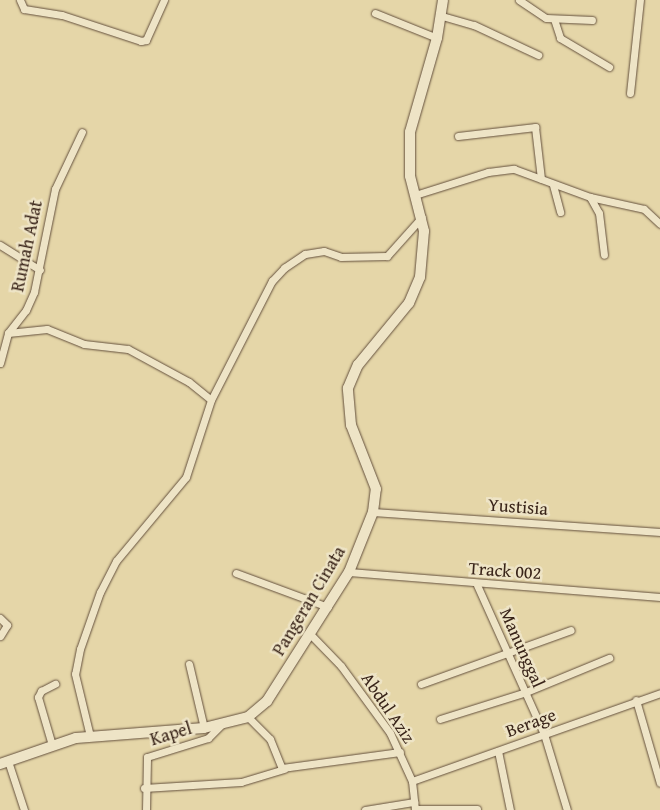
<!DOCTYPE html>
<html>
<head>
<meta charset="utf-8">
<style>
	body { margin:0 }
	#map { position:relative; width:660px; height:810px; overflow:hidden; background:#e5d6a8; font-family:"Gentium Book Plus",serif }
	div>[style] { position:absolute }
	.roads { filter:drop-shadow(0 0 1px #64503d) drop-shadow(0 0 1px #64503d) }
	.street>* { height:7px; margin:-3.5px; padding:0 3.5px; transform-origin:3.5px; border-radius:3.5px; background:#eee4c6 }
	.secondary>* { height:10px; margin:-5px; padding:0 5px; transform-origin:5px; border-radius:5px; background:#eee4c6 }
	span { translate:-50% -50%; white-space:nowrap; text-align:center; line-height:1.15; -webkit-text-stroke:5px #eee4c6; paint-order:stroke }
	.street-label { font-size:18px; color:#392419 }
</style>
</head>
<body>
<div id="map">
	<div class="roads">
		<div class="street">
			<i style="left:20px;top:0;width:10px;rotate:66deg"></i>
			<i style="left:24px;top:9px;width:38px;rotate:9deg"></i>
			<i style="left:62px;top:15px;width:83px;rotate:18.2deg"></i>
			<i style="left:141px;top:41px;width:5px;rotate:-11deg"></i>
			<i style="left:146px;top:40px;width:44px;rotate:-65.8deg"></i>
			<i style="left:519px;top:0;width:32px;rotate:34deg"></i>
			<i style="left:546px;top:18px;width:46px;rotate:2.5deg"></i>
			<i style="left:375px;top:13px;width:67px;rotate:22deg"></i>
			<i style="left:442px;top:16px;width:33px;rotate:16deg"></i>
			<i style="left:474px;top:25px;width:71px;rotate:25.1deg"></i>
			<i style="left:554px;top:19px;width:20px;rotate:72deg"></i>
			<i style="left:560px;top:38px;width:57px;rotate:30.6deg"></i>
			<i style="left:630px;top:93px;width:94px;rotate:-83.9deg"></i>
			<i style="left:458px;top:136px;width:78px;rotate:-6.7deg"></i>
			<i style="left:535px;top:127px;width:52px;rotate:83.4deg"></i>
			<i style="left:553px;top:185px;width:28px;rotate:75deg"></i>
			<i style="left:415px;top:195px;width:77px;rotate:-17.5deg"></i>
			<i style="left:488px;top:172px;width:26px;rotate:-7deg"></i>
			<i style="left:514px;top:169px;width:81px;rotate:20.2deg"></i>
			<i style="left:590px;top:197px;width:55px;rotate:12.5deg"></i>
			<i style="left:644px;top:209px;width:22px;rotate:43deg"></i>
			<i style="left:590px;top:197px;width:18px;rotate:61deg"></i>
			<i style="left:599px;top:213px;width:42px;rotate:83.2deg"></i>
			<i style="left:0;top:245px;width:47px;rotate:32deg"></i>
			<i style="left:8px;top:333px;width:39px;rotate:-6deg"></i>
			<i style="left:47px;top:329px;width:40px;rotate:22deg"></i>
			<i style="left:84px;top:344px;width:44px;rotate:6.5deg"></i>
			<i style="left:128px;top:349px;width:69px;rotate:28.4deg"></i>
			<i style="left:189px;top:382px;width:28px;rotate:39deg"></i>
			<i style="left:211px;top:400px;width:81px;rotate:108deg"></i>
			<i style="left:186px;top:477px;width:109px;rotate:129.8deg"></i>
			<i style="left:116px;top:561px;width:35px;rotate:117deg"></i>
			<i style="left:100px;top:592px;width:60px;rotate:109.3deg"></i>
			<i style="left:80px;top:649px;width:25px;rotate:101deg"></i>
			<i style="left:75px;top:674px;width:64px;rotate:76.4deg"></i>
			<i style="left:0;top:363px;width:31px;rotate:-75deg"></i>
			<i style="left:8px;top:333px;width:29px;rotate:-52deg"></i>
			<i style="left:26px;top:310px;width:20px;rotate:-66deg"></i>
			<i style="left:34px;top:292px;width:105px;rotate:-78.5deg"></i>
			<i style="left:55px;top:189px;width:63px;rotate:-64.7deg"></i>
			<i style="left:211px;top:400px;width:134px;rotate:-62.9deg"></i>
			<i style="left:272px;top:281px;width:18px;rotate:-47deg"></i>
			<i style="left:284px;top:268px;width:25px;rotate:-34deg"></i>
			<i style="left:305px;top:254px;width:19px;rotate:-9deg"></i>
			<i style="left:324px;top:251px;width:18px;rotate:19deg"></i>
			<i style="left:341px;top:257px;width:46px;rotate:-1.2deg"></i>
			<i style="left:387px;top:256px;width:52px;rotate:-48.1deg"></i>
			<i style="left:373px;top:512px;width:288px;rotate:4deg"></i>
			<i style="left:349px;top:572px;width:312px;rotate:4.6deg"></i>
			<i style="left:236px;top:573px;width:98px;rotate:20.3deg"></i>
			<i style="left:477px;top:585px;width:163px;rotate:65.8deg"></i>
			<i style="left:544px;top:734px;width:79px;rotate:73.2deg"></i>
			<i style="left:0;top:618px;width:10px;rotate:45deg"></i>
			<i style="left:7px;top:625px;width:13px;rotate:122deg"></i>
			<i style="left:311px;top:635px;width:43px;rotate:45.9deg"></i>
			<i style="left:341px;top:666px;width:83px;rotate:53.8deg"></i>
			<i style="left:390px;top:733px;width:53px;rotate:65.4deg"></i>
			<i style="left:412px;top:781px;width:29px;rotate:84deg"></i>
			<i style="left:189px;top:664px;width:66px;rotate:76.8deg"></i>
			<i style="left:421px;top:684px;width:159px;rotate:-19.8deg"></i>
			<i style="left:636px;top:700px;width:86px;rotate:73.9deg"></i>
			<i style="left:248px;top:717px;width:31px;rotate:45deg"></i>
			<i style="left:270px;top:739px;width:31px;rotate:68deg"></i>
			<i style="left:282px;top:768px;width:119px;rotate:-7.7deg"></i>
			<i style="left:440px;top:719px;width:90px;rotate:-17.4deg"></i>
			<i style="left:526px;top:692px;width:90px;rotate:-22.3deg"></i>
			<i style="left:52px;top:745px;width:50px;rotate:-106.3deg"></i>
			<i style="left:38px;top:697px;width:7px;rotate:-63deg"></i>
			<i style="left:41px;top:691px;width:16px;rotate:-27deg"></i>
			<i style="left:498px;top:751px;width:60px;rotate:78.5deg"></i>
			<i style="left:8px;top:761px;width:52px;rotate:71.9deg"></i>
			<i style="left:412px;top:781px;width:263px;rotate:-19.5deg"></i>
			<i style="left:144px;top:788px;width:97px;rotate:-3.5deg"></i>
			<i style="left:241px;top:782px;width:45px;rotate:-16.8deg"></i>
			<i style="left:415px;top:809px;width:62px"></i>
			<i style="left:146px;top:810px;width:53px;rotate:-88.9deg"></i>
			<i style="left:147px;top:757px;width:64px;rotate:-17.3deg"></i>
			<i style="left:208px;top:738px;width:18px;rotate:-45deg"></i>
			<i style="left:365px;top:810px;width:50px;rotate:-9.3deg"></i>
		</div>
		<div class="secondary">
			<i style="left:0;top:764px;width:80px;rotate:-18.9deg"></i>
			<i style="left:76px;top:738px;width:128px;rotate:-4.5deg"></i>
			<i style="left:204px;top:728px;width:45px;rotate:-14deg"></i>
			<i style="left:248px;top:717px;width:25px;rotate:-40deg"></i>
			<i style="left:267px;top:701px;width:153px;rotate:-57.6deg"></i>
			<i style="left:349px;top:572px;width:65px;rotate:-68.2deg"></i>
			<i style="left:373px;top:512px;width:23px;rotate:-83deg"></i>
			<i style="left:376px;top:489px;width:69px;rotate:-111.3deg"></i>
			<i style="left:351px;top:425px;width:37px;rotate:-95deg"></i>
			<i style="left:348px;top:388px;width:25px;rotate:-67deg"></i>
			<i style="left:358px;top:365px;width:80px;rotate:-50.6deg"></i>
			<i style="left:409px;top:303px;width:28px;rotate:-67deg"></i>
			<i style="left:420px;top:277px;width:46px;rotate:-85deg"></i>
			<i style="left:424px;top:231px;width:57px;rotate:-104.3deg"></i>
			<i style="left:410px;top:176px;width:44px;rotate:-90deg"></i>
			<i style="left:410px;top:132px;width:98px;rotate:-74deg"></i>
			<i style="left:437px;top:38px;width:38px;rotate:-81deg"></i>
		</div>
	</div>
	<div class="street-label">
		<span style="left:27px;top:246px;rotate:-78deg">Rumah Adat</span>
		<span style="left:518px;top:507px;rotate:4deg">Yustisia</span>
		<span style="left:505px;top:571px;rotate:4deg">Track 002</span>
		<span style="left:309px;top:601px;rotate:-59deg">Pangeran Cinata</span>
		<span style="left:522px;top:648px;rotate:66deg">Manunggal</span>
		<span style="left:388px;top:708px;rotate:56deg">Abdul Aziz</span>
		<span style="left:531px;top:723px;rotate:-20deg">Berage</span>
		<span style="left:171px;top:734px;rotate:-17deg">Kapel</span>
	</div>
</div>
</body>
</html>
